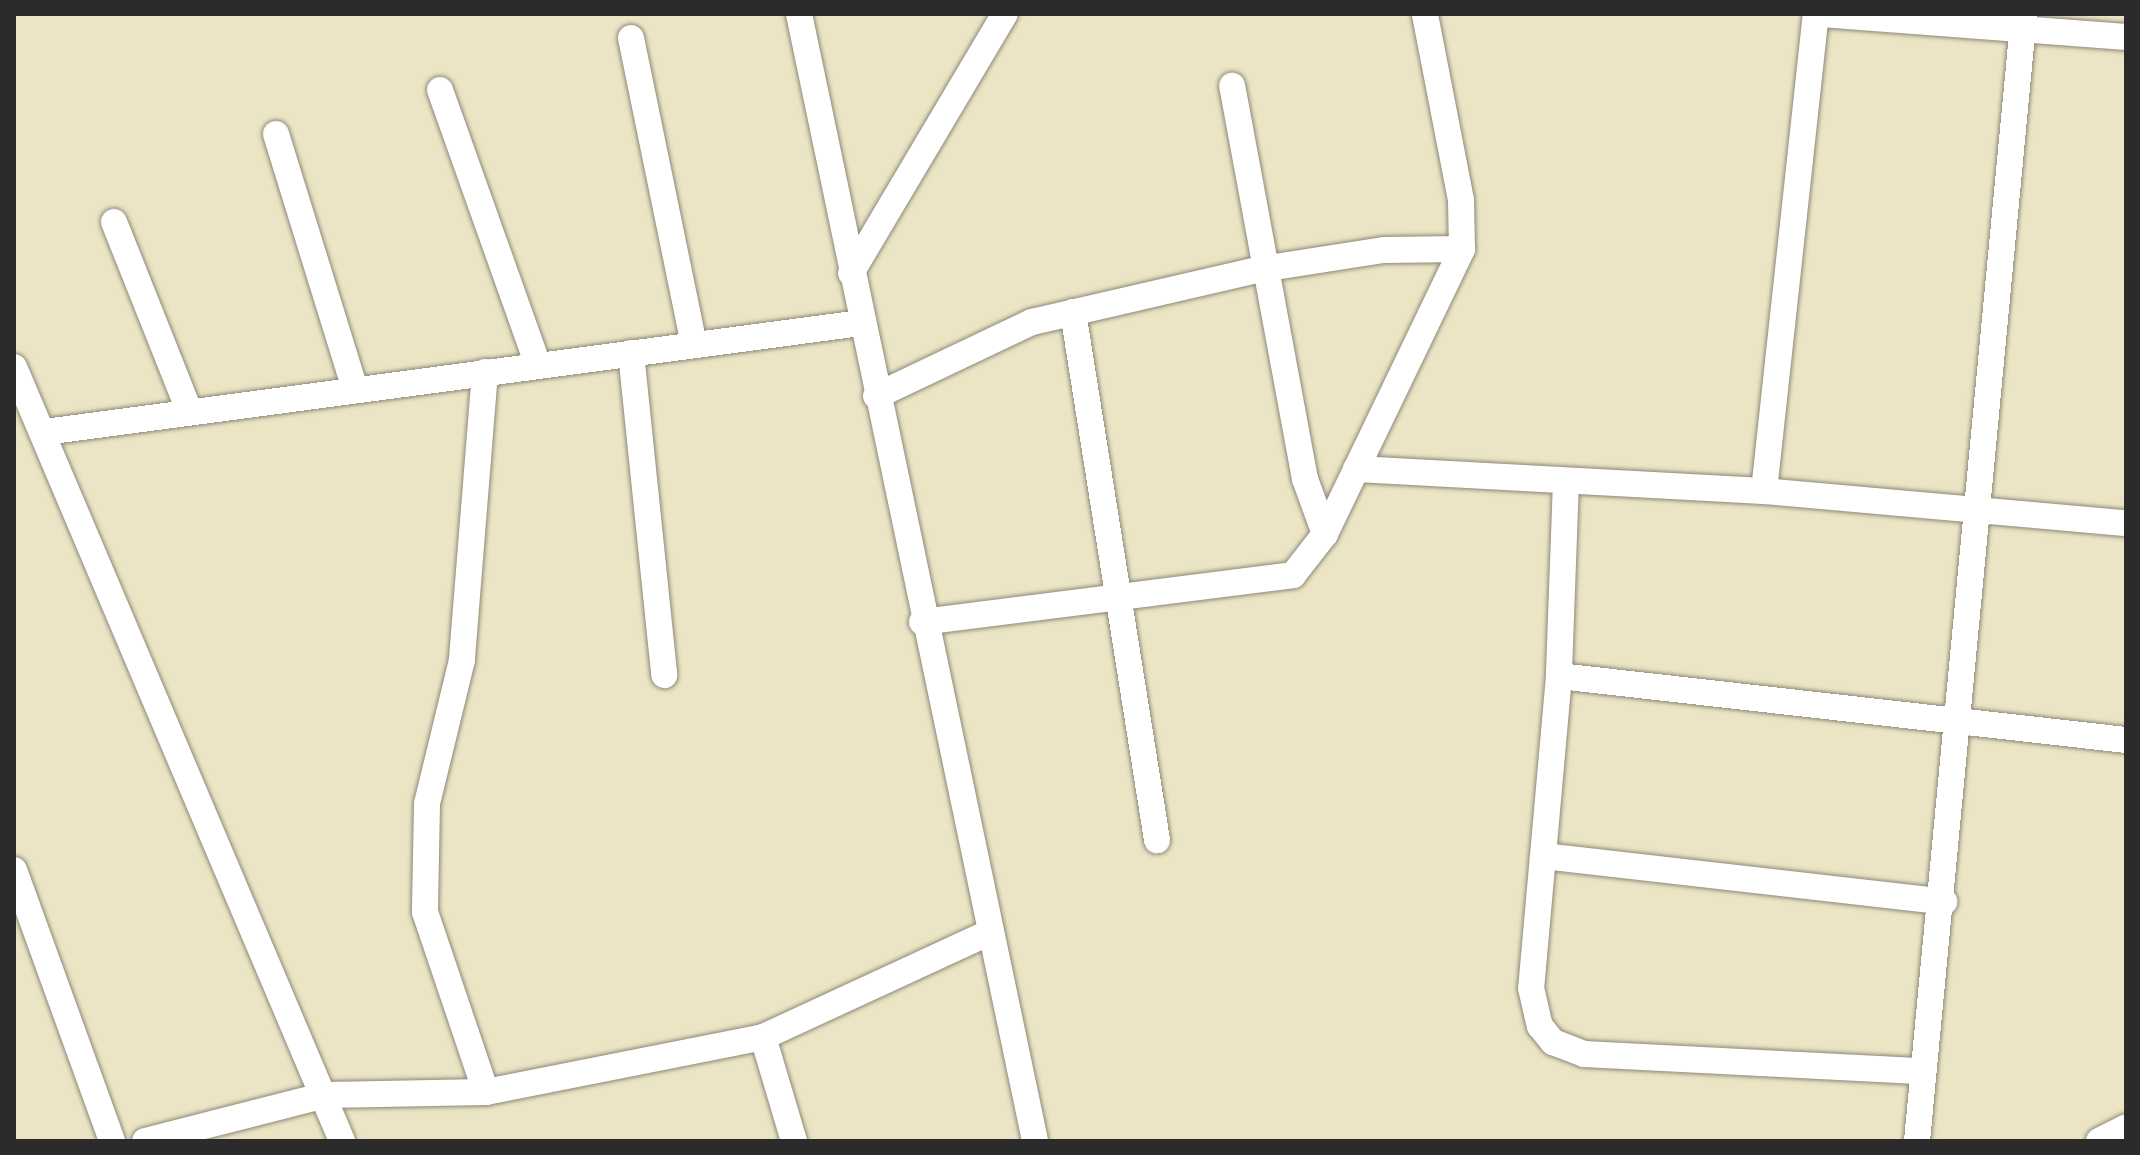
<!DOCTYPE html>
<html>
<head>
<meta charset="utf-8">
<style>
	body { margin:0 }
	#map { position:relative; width:2140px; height:1155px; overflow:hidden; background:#ece5c5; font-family:"Gochi Hand",sans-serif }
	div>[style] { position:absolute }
	.roads { filter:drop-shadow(0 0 2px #8c8878) drop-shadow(0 0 2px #8c8878) }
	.minor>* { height:26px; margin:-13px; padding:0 13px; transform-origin:13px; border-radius:13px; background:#fff }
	span { translate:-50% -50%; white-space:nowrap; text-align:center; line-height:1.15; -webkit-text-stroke:6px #fbf7ec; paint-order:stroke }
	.frame { position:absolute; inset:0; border:16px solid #2b2b2b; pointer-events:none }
</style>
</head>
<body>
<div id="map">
	<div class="roads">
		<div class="minor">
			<i style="left:799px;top:14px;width:1151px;rotate:78.17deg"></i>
			<i style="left:1821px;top:14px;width:306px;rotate:4.3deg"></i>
			<i style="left:631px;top:38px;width:313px;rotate:78.4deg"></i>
			<i style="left:440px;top:90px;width:292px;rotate:70.4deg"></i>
			<i style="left:276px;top:134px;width:267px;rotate:72.8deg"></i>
			<i style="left:114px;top:222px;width:202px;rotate:68.3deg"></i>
			<i style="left:851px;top:273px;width:301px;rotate:-59.3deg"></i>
			<i style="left:1073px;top:312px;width:535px;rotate:80.96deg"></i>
			<i style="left:631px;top:353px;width:324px;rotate:84.1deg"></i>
			<i style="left:14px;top:367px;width:841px;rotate:67.03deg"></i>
			<i style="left:485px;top:372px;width:289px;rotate:94.6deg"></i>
			<i style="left:462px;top:660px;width:148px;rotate:103.7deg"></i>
			<i style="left:427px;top:804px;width:108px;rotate:91.1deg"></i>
			<i style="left:425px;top:912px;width:190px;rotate:71.3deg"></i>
			<i style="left:876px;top:396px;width:173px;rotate:-25.4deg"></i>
			<i style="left:1032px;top:322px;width:236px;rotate:-13deg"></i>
			<i style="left:1262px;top:269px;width:123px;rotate:-8.9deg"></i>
			<i style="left:1384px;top:250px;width:78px;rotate:-0.7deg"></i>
			<i style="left:1462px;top:249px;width:49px;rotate:-91.2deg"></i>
			<i style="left:1461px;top:200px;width:189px;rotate:-101deg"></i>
			<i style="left:45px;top:432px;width:823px;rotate:-7.61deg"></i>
			<i style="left:1356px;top:469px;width:409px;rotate:3.1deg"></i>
			<i style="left:1764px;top:491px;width:363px;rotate:5.1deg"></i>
			<i style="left:1566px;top:481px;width:195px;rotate:92.1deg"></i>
			<i style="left:1559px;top:676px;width:313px;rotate:95.1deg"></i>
			<i style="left:1531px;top:988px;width:39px;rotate:77deg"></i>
			<i style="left:1540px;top:1026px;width:21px;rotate:51deg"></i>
			<i style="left:1553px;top:1042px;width:33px;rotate:21deg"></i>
			<i style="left:1584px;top:1054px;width:339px;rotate:2.9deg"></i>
			<i style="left:1764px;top:491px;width:480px;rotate:-83.8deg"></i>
			<i style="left:1325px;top:534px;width:316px;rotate:-64.3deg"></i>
			<i style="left:922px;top:622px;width:374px;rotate:-7.2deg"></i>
			<i style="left:1293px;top:575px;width:52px;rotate:-52deg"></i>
			<i style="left:1325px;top:534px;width:59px;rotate:-110deg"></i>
			<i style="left:1305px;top:479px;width:400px;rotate:-100.5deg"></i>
			<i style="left:1559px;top:676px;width:571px;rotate:6.44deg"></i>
			<i style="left:1543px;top:856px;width:404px;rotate:6.5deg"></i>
			<i style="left:14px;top:870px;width:288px;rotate:70.1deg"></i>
			<i style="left:763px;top:1037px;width:109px;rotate:73.4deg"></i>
			<i style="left:145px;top:1141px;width:187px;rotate:-14.3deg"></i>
			<i style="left:326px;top:1095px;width:160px;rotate:-1.1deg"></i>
			<i style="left:486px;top:1092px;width:282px;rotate:-11.2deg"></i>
			<i style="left:763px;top:1037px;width:250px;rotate:-24.8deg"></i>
			<i style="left:1917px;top:1141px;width:1132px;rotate:-84.58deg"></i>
			<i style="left:2099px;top:1141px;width:30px;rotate:-27deg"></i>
		</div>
	</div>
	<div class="frame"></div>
</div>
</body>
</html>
